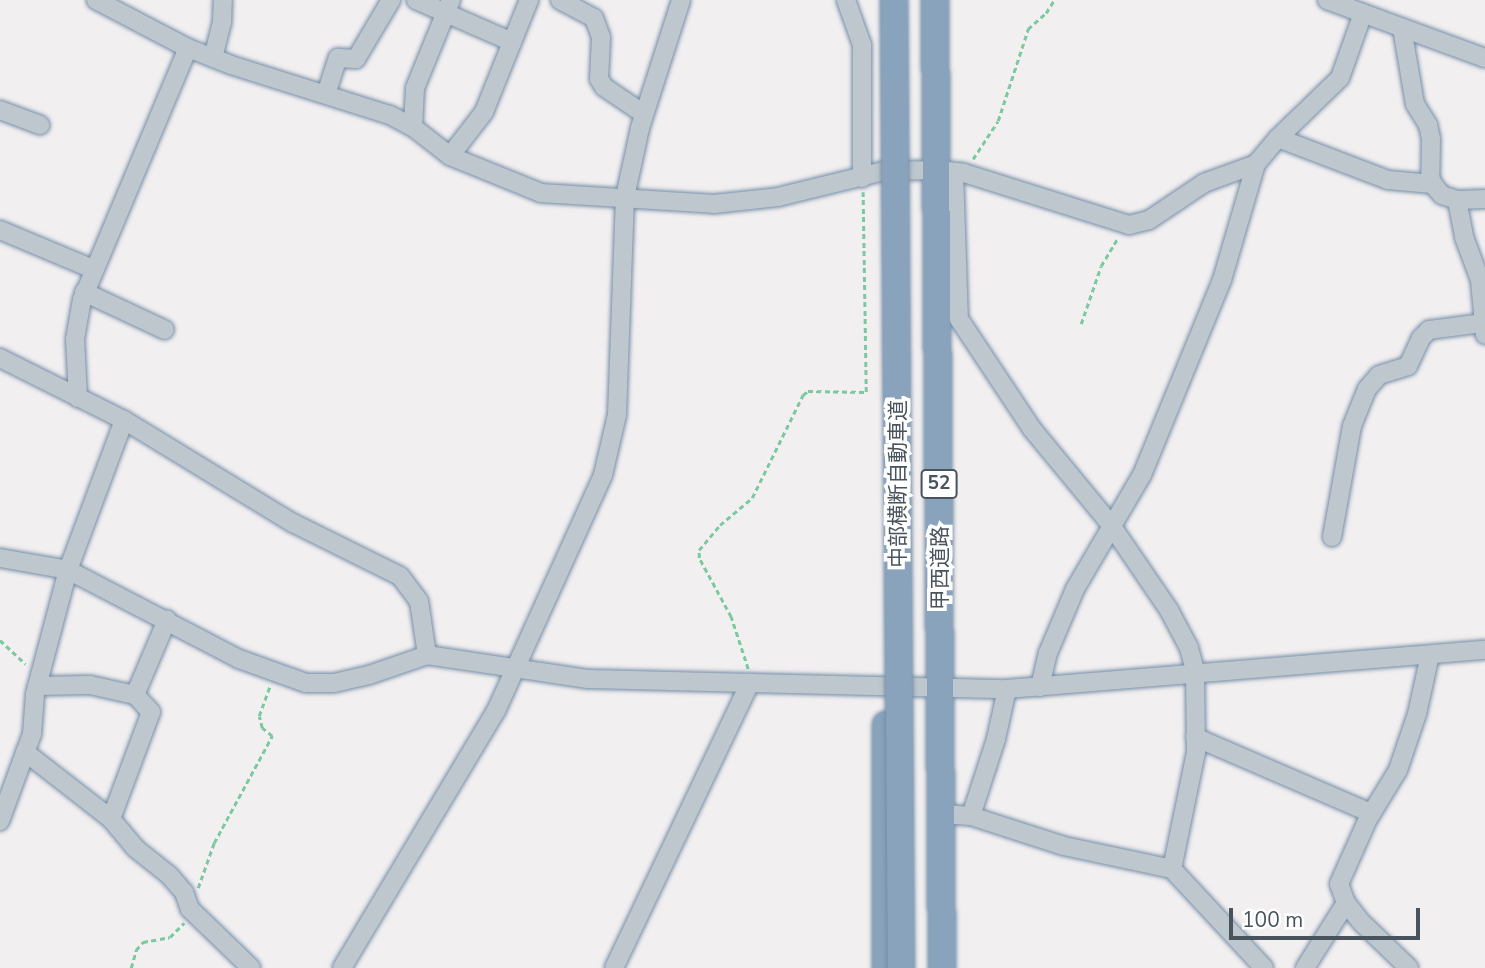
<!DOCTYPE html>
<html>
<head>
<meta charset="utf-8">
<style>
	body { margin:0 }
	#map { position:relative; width:1485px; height:968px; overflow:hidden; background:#f2eff0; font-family:"Nunito Sans","Noto Sans JP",sans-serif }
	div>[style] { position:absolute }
	.path>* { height:2.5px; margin-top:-1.25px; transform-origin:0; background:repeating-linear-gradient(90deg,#7ac9a0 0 5px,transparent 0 8.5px) }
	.roads { filter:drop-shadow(0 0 2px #758ea7) drop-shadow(0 0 2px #758ea7) }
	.minor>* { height:18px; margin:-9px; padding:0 9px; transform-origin:9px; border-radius:9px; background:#bec7cd }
	.highway>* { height:26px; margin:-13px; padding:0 13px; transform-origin:13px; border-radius:13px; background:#8aa3bc }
	.bridges { filter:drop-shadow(0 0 2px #758ea7) drop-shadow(0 0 2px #758ea7) }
	.highway-bridge>* { height:26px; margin:-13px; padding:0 13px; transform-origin:13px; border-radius:13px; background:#8aa3bc }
	span { translate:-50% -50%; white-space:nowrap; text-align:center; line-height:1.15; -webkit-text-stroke:7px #fff; paint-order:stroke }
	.shield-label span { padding:2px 5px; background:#fff; border:2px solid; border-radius:5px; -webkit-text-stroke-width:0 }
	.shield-label { font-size:19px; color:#48535c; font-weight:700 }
	.street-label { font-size:21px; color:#48535c }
	.scale { position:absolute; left:1229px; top:908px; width:191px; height:32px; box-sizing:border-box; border:4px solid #48535c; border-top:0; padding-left:9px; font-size:21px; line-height:24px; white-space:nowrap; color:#48535c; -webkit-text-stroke:5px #fff; paint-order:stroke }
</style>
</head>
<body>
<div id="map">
	<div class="path">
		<i style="left:973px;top:159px;width:45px;rotate:-56.7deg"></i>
		<i style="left:998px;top:121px;width:97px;rotate:-71.9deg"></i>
		<i style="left:1028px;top:29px;width:24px;rotate:-42deg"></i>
		<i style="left:1046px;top:13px;width:15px;rotate:-58deg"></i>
		<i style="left:1081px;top:324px;width:61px;rotate:-71deg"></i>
		<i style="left:1101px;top:266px;width:33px;rotate:-59deg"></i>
		<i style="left:0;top:640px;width:35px;rotate:43deg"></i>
		<i style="left:748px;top:669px;width:55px;rotate:-108.1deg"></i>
		<i style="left:731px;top:617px;width:67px;rotate:-118.5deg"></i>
		<i style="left:699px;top:558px;width:8px;rotate:-90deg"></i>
		<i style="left:699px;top:550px;width:33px;rotate:-50deg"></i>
		<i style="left:720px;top:525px;width:42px;rotate:-40.2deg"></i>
		<i style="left:752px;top:498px;width:115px;rotate:-63.7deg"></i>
		<i style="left:803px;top:395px;width:6px;rotate:-39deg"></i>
		<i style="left:808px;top:391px;width:58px;rotate:1deg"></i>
		<i style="left:866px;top:392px;width:200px;rotate:-90.9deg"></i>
		<i style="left:198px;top:888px;width:48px;rotate:-70.4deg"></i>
		<i style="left:214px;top:843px;width:122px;rotate:-61.5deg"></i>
		<i style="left:272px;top:736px;width:13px;rotate:-141deg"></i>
		<i style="left:262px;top:728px;width:12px;rotate:-104deg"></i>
		<i style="left:259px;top:716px;width:33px;rotate:-70deg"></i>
		<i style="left:131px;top:968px;width:19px;rotate:-74deg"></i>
		<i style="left:136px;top:950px;width:11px;rotate:-49deg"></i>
		<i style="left:143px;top:942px;width:27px;rotate:-10deg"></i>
		<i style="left:170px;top:937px;width:20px;rotate:-45deg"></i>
	</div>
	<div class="roads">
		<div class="minor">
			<i style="left:96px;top:0;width:104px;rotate:27.6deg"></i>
			<i style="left:188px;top:48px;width:46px;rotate:21.6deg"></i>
			<i style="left:231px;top:65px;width:167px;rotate:17.5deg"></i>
			<i style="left:390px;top:115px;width:26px;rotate:28deg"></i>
			<i style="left:413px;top:127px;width:47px;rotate:38.1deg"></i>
			<i style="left:450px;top:156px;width:98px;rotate:22.1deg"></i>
			<i style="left:541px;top:193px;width:173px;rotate:3.6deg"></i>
			<i style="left:714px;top:204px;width:64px;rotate:-6.2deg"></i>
			<i style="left:778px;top:197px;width:109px;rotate:-13.8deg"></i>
			<i style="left:884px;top:171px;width:53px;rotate:-1.1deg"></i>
			<i style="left:937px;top:170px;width:27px;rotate:6deg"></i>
			<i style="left:964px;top:173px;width:173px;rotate:17.5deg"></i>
			<i style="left:1129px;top:225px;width:21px;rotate:-14deg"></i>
			<i style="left:1149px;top:220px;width:66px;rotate:-33.9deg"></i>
			<i style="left:1204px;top:183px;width:55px;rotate:-20.1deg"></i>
			<i style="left:416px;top:0;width:105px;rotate:23.6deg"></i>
			<i style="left:560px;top:0;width:38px;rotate:28deg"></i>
			<i style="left:594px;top:18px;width:20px;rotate:70deg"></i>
			<i style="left:601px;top:37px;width:42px;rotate:92.7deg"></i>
			<i style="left:599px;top:79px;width:9px;rotate:58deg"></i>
			<i style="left:604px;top:87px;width:48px;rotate:34deg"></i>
			<i style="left:846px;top:0;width:48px;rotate:70.4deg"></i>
			<i style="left:862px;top:45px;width:133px;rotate:90deg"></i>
			<i style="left:1327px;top:0;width:168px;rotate:20.2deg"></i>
			<i style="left:1402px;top:28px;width:77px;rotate:80.3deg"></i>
			<i style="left:1415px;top:104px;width:25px;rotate:58deg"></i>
			<i style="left:1428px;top:125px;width:14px;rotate:78deg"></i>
			<i style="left:1431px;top:139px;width:39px;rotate:91deg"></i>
			<i style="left:1430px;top:178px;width:10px;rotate:61deg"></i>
			<i style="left:1435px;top:187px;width:11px;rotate:49deg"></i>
			<i style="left:1442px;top:195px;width:16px;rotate:18deg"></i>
			<i style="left:1457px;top:200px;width:28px;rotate:-2deg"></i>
			<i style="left:213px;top:58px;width:36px;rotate:-76deg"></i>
			<i style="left:222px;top:23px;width:23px;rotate:-88deg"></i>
			<i style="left:326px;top:94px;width:38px;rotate:-72deg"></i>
			<i style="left:338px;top:58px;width:18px;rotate:3deg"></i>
			<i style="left:356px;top:59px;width:69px;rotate:-59.3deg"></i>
			<i style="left:0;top:110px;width:43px;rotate:20.6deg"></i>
			<i style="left:413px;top:127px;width:39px;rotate:-87deg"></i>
			<i style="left:415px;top:88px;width:95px;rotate:-67.8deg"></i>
			<i style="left:1278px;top:138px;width:118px;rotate:20.9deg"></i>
			<i style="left:1388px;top:180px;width:45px;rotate:5.1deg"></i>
			<i style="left:450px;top:156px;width:56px;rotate:-52.3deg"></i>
			<i style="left:484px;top:112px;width:121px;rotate:-68.1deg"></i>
			<i style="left:954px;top:172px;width:147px;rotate:88.1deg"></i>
			<i style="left:959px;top:319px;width:132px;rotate:56.4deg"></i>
			<i style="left:1032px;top:429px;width:124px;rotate:50.5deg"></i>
			<i style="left:1111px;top:525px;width:103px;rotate:55.7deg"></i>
			<i style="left:1169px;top:610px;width:43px;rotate:62.2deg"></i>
			<i style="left:1189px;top:648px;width:24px;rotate:75deg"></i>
			<i style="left:1195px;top:671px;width:81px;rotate:89.3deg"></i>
			<i style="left:1196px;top:752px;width:119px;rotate:101.6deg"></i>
			<i style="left:1457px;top:200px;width:38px;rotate:79deg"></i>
			<i style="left:1464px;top:237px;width:46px;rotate:69.6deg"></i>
			<i style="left:1480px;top:280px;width:55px;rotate:84.8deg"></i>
			<i style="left:0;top:230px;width:101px;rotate:22.8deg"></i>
			<i style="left:84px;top:292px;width:89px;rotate:25.1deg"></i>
			<i style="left:0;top:358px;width:139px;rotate:26.6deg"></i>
			<i style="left:124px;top:420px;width:198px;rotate:31.4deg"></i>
			<i style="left:293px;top:523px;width:119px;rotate:26.4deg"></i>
			<i style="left:400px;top:576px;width:31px;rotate:53deg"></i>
			<i style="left:419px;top:601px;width:55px;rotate:81.6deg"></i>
			<i style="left:78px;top:398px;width:59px;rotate:-92.9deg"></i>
			<i style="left:75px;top:339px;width:40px;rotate:-80deg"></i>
			<i style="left:82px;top:300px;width:273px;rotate:-67.2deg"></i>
			<i style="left:1332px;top:537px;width:113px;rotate:-79.8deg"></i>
			<i style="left:1352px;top:426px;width:40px;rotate:-68deg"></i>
			<i style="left:1367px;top:389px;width:18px;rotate:-49deg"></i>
			<i style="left:1379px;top:375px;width:30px;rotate:-17deg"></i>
			<i style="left:1408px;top:366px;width:31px;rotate:-65deg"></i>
			<i style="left:1421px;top:338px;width:11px;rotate:-45deg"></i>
			<i style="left:1429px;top:330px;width:54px;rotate:-7.4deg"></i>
			<i style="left:0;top:558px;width:69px;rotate:10deg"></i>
			<i style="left:68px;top:570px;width:193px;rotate:27.5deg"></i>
			<i style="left:239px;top:659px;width:71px;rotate:19.7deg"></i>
			<i style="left:306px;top:683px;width:28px"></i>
			<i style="left:334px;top:683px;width:36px;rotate:-13deg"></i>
			<i style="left:369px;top:675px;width:61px;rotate:-19deg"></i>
			<i style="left:427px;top:655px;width:163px;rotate:8.5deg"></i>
			<i style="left:588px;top:679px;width:419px;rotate:1.4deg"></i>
			<i style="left:1007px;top:689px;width:480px;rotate:-4.7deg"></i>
			<i style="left:37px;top:686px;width:53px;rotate:-1.1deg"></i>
			<i style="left:90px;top:685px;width:46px;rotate:12.5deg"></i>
			<i style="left:1040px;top:687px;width:35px;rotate:-77deg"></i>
			<i style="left:1048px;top:653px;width:69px;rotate:-67.1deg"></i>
			<i style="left:1075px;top:589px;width:132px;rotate:-59.6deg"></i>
			<i style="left:1142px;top:475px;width:211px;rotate:-67.7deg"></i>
			<i style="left:1222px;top:280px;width:121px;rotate:-73.7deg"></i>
			<i style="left:1256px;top:164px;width:34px;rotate:-50deg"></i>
			<i style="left:1278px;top:138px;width:86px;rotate:-44.1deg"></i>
			<i style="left:1340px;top:78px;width:69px;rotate:-70.5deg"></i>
			<i style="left:1195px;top:737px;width:192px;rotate:23.4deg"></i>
			<i style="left:25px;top:752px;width:109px;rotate:37.9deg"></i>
			<i style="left:111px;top:819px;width:38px;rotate:50deg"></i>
			<i style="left:135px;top:848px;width:43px;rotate:38.5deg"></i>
			<i style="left:169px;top:875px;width:23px;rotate:49deg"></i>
			<i style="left:184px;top:892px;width:18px;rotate:71deg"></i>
			<i style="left:190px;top:909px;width:85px;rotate:44deg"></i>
			<i style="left:943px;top:814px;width:28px;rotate:4deg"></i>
			<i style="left:971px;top:816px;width:98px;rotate:17.9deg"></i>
			<i style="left:1064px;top:846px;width:110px;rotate:12deg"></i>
			<i style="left:1172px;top:869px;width:135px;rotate:47.1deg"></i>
			<i style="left:971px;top:816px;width:81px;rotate:-72deg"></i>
			<i style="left:996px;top:739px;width:51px;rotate:-77.6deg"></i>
			<i style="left:111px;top:819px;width:114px;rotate:-69.5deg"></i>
			<i style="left:151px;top:712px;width:23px;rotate:-133deg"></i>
			<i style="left:135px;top:695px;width:82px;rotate:-66.9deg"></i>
			<i style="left:0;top:821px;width:93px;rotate:-69.8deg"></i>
			<i style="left:32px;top:734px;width:40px;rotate:-85.7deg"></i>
			<i style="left:35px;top:694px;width:128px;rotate:-75.1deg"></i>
			<i style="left:68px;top:570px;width:160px;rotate:-69.5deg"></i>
			<i style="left:342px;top:968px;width:300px;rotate:-59.1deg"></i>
			<i style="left:496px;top:711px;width:259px;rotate:-65.6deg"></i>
			<i style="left:603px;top:475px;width:62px;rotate:-76.9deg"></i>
			<i style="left:617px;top:415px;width:218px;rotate:-87.9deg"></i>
			<i style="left:625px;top:197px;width:71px;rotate:-77.7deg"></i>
			<i style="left:640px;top:128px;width:134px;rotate:-72.2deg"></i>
			<i style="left:614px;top:968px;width:316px;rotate:-64.5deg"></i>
			<i style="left:1305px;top:968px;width:77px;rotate:-57.8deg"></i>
			<i style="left:1409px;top:968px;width:66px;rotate:-136.2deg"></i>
			<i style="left:1361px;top:922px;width:24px;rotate:-128deg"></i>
			<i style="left:1346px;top:903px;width:20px;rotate:-110deg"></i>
			<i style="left:1339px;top:884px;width:71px;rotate:-66deg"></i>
			<i style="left:1368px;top:819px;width:57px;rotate:-58.5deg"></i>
			<i style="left:1398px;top:770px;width:59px;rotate:-71.3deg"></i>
			<i style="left:1417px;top:714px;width:60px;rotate:-77.6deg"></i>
		</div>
		<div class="highway">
			<i style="left:935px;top:0;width:968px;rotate:89.59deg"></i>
			<i style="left:886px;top:725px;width:243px;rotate:90deg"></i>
		</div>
	</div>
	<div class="bridges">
		<div class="highway-bridge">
			<i style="left:894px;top:0;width:968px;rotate:89.59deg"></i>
		</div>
	</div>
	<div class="shield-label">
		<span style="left:939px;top:484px">52</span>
	</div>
	<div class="street-label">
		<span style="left:898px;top:484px;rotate:-90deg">中部横断自動車道</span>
		<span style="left:940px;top:568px;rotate:-90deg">甲西道路</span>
	</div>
	<div class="scale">100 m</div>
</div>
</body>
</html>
